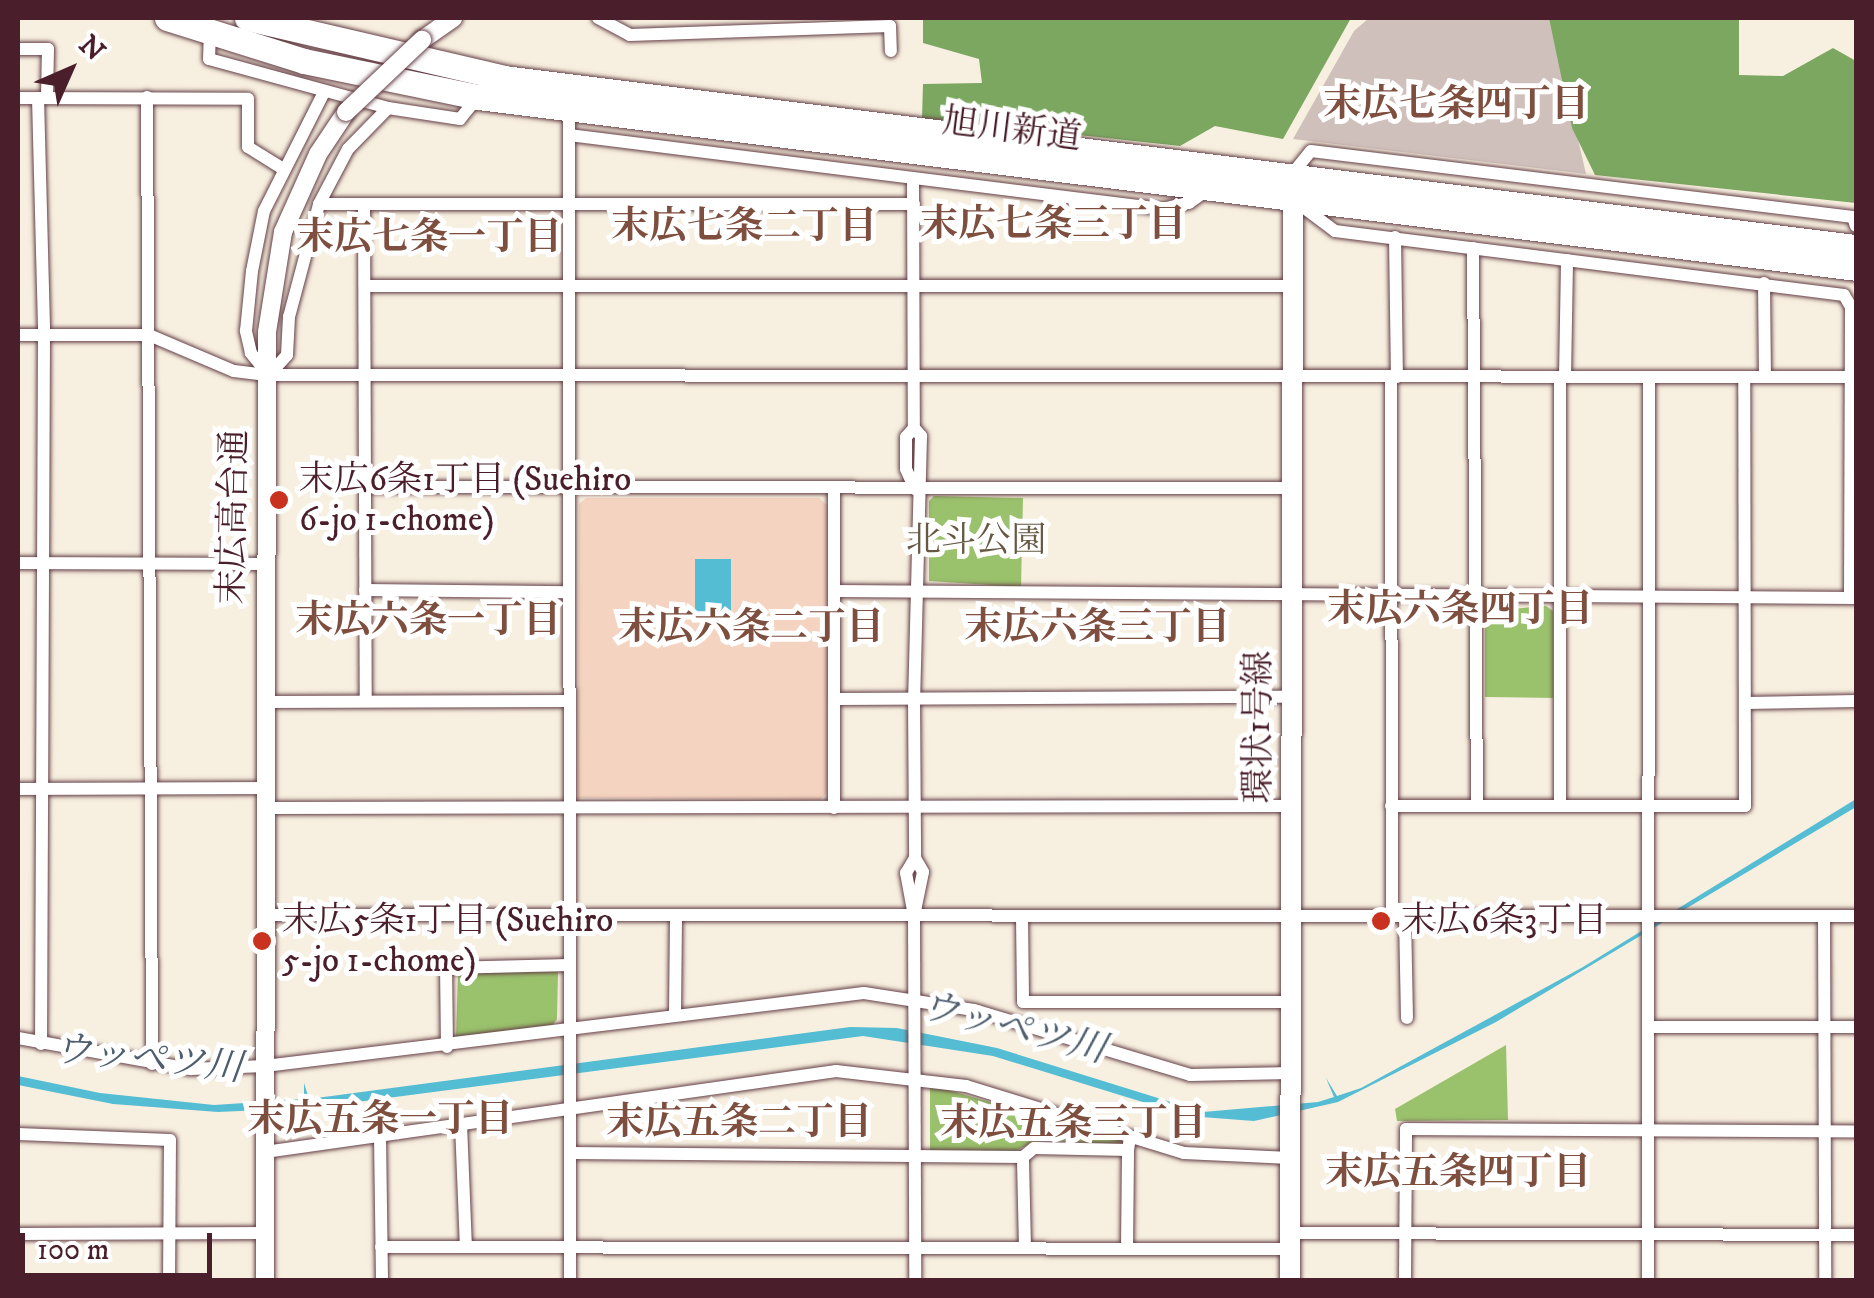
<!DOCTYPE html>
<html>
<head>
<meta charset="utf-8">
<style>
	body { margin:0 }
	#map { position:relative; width:1874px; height:1298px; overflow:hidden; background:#f7efdf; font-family:"IM FELL DW Pica","Noto Serif JP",serif }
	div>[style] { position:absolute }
	.built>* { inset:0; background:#f4d3c0 }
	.industrial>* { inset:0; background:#d0c0bc }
	.green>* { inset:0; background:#9ac16c }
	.forest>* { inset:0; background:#7ba760 }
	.water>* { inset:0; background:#55bdd3; transform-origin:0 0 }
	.roads { filter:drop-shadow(0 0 2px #643e46) drop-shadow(0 0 2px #643e46) }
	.street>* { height:12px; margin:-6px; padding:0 6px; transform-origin:6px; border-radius:6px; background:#fff }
	.secondary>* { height:18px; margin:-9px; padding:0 9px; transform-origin:9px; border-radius:9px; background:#fff }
	.primary>* { height:20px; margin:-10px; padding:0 10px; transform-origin:10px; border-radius:10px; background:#fff }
	.highway>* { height:25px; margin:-12.5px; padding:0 12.5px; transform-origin:12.5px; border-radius:12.5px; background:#fff }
	.bridges { filter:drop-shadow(0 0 2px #643e46) drop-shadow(0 0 2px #643e46) }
	.secondary-bridge>* { height:18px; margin:-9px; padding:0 9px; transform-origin:9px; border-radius:9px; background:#fff }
	.dots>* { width:28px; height:28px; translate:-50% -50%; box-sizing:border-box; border:5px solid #fff; border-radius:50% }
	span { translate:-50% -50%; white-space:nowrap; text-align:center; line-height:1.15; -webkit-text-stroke:10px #fff; paint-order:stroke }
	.street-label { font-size:35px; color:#4a1f2b }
	.poi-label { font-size:35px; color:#4a1f2b }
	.left { translate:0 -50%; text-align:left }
	.park-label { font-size:35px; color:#665842 }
	.neighbourhood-label { font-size:38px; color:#7e4f3f; font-weight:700 }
	.water-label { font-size:38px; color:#4e5e6e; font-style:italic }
	.frame { position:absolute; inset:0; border:20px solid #4a1f2b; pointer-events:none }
	.north { position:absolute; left:20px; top:20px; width:100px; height:100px; -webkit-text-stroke:8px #fff; paint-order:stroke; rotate:45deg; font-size:28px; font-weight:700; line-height:40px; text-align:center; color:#4a1f2b }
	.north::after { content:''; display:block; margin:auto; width:35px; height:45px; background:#4a1f2b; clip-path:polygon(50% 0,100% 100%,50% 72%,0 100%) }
	.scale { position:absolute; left:20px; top:1233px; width:192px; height:45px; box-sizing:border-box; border:5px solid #4a1f2b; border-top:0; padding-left:12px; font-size:30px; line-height:35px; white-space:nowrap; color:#4a1f2b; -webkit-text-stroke:8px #fff; paint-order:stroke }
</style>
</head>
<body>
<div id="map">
	<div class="built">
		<i style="clip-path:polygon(586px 498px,819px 498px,829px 507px,827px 793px,820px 800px,578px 798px,579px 504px)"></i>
	</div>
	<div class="industrial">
		<i style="clip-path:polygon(1369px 18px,1550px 18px,1586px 174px,1293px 139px,1354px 31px)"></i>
	</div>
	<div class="green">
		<i style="clip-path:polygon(934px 496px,1023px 498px,1021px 587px,929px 581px,929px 501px)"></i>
		<i style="clip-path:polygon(1546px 606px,1553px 611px,1553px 698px,1485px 697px,1485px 611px)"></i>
		<i style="clip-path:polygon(458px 971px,558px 972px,557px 1019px,552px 1026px,456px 1039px)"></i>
		<i style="clip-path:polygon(1506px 1045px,1508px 1120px,1397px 1121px,1395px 1109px)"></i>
		<i style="clip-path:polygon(930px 1085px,1120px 1139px,1119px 1144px,1035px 1140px,1013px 1153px,930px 1151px)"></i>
	</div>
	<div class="forest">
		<i style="clip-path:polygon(923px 18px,1351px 18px,1283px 139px,1215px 126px,1180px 146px,922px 118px,923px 84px,982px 83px,979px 59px,923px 43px)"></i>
		<i style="clip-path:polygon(1549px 18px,1739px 18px,1739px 75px,1783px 76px,1833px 48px,1856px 61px,1856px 203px,1595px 175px,1572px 128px)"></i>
	</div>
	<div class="water">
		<i style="left:695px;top:559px;width:36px;height:63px"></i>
		<i style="clip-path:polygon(1856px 799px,1856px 807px,1496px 1022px,1338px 1102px,1254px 1121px,1188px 1116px,993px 1056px,863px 1036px,311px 1108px,306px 1132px,306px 1108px,218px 1112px,113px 1104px,18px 1085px,18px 1076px,100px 1093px,214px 1105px,304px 1099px,304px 1083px,309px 1099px,850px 1027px,897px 1028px,997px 1048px,1203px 1112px,1318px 1102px,1334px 1097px,1326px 1078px,1337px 1096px,1361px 1088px,1583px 967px)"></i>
	</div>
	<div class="roads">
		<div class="street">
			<i style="left:598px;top:18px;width:36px;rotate:28deg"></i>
			<i style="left:630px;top:35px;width:260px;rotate:-2deg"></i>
			<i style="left:890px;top:26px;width:25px;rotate:88deg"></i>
			<i style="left:210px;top:31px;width:28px;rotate:92deg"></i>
			<i style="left:209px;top:59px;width:186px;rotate:15.3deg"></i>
			<i style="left:388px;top:108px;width:73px;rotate:8.7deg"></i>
			<i style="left:460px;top:119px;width:28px;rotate:-51deg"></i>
			<i style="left:18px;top:49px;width:30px"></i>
			<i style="left:48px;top:49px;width:49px;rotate:91.2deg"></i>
			<i style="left:147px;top:97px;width:967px;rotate:89.7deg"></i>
			<i style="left:18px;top:98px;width:230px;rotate:0.2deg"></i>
			<i style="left:248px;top:99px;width:48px;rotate:90deg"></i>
			<i style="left:248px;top:147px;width:40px;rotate:32deg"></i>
			<i style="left:38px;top:98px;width:237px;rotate:88.5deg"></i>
			<i style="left:44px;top:335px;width:709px;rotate:90.24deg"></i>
			<i style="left:569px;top:109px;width:1171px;rotate:89.95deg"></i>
			<i style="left:569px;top:135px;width:598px;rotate:7.11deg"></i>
			<i style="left:1162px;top:209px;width:28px;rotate:-13deg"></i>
			<i style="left:1189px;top:203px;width:22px;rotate:-36deg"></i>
			<i style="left:1293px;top:173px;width:28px;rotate:-51deg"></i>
			<i style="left:1311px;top:151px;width:546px;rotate:6.94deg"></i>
			<i style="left:1853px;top:217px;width:9px;rotate:72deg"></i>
			<i style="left:913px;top:179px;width:249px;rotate:89.8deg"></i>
			<i style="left:914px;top:428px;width:12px;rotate:132deg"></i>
			<i style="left:906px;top:437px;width:32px;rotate:90deg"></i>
			<i style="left:906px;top:469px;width:22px;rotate:66deg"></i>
			<i style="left:319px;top:204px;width:595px"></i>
			<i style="left:1299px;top:204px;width:45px;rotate:36.9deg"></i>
			<i style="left:1335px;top:231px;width:513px;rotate:7.17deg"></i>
			<i style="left:1844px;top:295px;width:14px;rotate:60deg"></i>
			<i style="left:1851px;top:307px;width:291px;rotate:90.2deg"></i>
			<i style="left:364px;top:205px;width:496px;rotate:89.8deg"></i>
			<i style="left:1395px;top:237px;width:140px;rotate:89.2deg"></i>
			<i style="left:1473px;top:248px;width:558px;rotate:89.59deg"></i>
			<i style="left:1764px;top:283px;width:94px;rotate:89.4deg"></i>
			<i style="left:365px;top:286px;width:926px"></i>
			<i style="left:18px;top:335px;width:131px"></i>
			<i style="left:149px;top:335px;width:92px;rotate:23deg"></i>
			<i style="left:234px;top:371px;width:35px;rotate:7deg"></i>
			<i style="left:269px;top:375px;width:1587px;rotate:0.07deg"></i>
			<i style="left:267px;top:373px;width:26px;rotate:-129deg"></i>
			<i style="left:251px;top:353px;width:23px;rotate:-103deg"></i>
			<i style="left:246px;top:331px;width:60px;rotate:-84.3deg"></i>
			<i style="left:252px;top:271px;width:61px;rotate:-78.7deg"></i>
			<i style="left:264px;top:211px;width:133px;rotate:-63.2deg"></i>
			<i style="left:269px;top:375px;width:27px;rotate:-48deg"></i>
			<i style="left:287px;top:355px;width:38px;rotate:-87deg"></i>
			<i style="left:289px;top:317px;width:117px;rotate:-75.1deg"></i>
			<i style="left:319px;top:204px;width:62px;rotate:-62.2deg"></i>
			<i style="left:348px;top:149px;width:57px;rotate:-45.7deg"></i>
			<i style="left:1391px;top:377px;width:538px;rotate:89.89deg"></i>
			<i style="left:1560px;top:377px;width:429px;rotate:90deg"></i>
			<i style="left:1565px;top:377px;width:117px;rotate:-89deg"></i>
			<i style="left:914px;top:428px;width:11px;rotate:49deg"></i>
			<i style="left:921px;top:436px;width:263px;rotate:91.5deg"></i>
			<i style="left:914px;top:699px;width:159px;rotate:89.6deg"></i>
			<i style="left:915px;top:858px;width:16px;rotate:60deg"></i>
			<i style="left:923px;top:872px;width:45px;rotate:101.6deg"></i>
			<i style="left:914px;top:916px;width:44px;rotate:-100.5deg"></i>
			<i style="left:906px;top:873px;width:17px;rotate:-59deg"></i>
			<i style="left:365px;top:487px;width:926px;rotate:0.06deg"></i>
			<i style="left:834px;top:488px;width:320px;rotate:90deg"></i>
			<i style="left:18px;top:563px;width:247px;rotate:0.2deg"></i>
			<i style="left:365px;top:590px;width:204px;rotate:0.6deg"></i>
			<i style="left:834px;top:591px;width:1022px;rotate:0.39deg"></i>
			<i style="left:835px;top:699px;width:457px;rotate:-0.3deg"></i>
			<i style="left:265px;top:702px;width:304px;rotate:-0.2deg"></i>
			<i style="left:1746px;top:703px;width:110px;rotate:-1deg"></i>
			<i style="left:18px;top:789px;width:247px;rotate:-0.2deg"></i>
			<i style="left:1391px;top:806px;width:354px"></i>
			<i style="left:1745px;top:806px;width:429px;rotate:-90.1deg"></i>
			<i style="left:265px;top:808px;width:1027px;rotate:-0.11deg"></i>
			<i style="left:265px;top:915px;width:1591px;rotate:0.04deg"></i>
			<i style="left:1405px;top:915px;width:103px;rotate:88.9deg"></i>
			<i style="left:914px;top:916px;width:364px;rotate:89.8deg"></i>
			<i style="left:1022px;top:916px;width:86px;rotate:89.3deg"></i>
			<i style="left:1023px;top:1002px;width:267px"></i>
			<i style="left:1824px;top:916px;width:364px;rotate:89.8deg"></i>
			<i style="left:675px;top:1014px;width:98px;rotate:-89.4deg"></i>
			<i style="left:1648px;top:1027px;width:208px"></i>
			<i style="left:18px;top:1038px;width:176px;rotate:10.2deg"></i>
			<i style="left:191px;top:1069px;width:74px;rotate:-2.3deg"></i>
			<i style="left:265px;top:1066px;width:603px;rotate:-6.95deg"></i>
			<i style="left:864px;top:993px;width:111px;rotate:8.8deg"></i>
			<i style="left:974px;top:1010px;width:226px;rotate:16.7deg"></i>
			<i style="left:1190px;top:1075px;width:100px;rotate:-1.1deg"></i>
			<i style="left:447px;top:1047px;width:79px;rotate:-90.7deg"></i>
			<i style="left:446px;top:968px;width:123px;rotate:-1.4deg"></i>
			<i style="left:461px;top:1124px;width:123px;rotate:87.7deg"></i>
			<i style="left:18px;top:1134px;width:152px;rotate:2.3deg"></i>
			<i style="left:170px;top:1140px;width:140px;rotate:90.4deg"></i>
			<i style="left:380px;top:1136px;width:144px;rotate:89.2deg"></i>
			<i style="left:265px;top:1152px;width:577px;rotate:-8.07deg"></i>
			<i style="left:836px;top:1071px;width:131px;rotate:6.6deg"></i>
			<i style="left:966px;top:1086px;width:228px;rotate:17.1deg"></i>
			<i style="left:1184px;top:1153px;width:106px;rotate:2.7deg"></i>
			<i style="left:571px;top:1153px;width:452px;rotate:0.5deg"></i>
			<i style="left:1290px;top:1233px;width:566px;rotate:0.2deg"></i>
			<i style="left:18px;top:1234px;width:246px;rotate:-0.2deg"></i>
			<i style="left:381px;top:1247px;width:909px;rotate:0.13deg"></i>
			<i style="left:1025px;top:1248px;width:91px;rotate:-91.3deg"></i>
			<i style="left:1023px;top:1157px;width:14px;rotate:-39deg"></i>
			<i style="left:1034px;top:1148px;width:94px;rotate:1.2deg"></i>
			<i style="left:1128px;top:1150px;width:13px;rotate:-81deg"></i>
			<i style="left:1127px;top:1249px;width:99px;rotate:-89.4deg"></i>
			<i style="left:1405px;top:1280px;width:151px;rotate:-89.6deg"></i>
			<i style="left:1406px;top:1129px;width:450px;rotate:0.3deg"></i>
			<i style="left:1648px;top:1280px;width:902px;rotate:-89.94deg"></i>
		</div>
		<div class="secondary">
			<i style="left:422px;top:40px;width:38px;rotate:-35deg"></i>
			<i style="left:265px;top:1280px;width:948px;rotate:-89.88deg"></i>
			<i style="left:267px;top:332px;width:101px;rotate:-80.9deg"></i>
			<i style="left:283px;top:232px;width:85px;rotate:-65.8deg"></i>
			<i style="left:318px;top:154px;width:50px;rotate:-56.3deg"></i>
		</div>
		<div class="primary">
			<i style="left:1290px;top:1280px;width:1097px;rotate:-89.84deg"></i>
		</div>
		<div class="highway">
			<i style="left:167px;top:18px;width:144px;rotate:17.4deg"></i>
			<i style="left:304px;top:61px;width:178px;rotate:11.7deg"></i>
			<i style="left:478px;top:97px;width:1389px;rotate:7.07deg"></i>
			<i style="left:247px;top:18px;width:264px;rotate:13.1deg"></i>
			<i style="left:504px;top:78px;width:1363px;rotate:7.13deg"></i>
		</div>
	</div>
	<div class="bridges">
		<div class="secondary-bridge">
			<i style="left:346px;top:112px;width:105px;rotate:-43.5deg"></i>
		</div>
	</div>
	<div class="dots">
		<i style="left:279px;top:500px;background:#c8321e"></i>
		<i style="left:1381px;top:921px;background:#c8321e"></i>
		<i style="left:262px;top:941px;background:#c8321e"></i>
	</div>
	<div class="street-label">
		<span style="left:1012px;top:130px;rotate:7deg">旭川新道</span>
		<span style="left:234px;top:517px;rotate:-89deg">末広高台通</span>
		<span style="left:1259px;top:727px;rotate:-90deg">環状1号線</span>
	</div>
	<div class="poi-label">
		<span class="left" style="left:299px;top:500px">末広6条1丁目 (Suehiro<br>6-jo 1-chome)</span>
		<span class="left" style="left:282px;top:941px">末広5条1丁目 (Suehiro<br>5-jo 1-chome)</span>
		<span class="left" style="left:1401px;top:921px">末広6条3丁目</span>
	</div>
	<div class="park-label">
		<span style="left:976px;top:541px">北斗公園</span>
	</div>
	<div class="neighbourhood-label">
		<span style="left:1456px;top:106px">末広七条四丁目</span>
		<span style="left:1053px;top:226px">末広七条三丁目</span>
		<span style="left:744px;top:228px">末広七条二丁目</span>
		<span style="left:429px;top:239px">末広七条一丁目</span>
		<span style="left:1460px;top:611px">末広六条四丁目</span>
		<span style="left:428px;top:622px">末広六条一丁目</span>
		<span style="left:751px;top:629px">末広六条二丁目</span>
		<span style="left:1097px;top:629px">末広六条三丁目</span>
		<span style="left:380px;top:1121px">末広五条一丁目</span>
		<span style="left:739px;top:1124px">末広五条二丁目</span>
		<span style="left:1073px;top:1125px">末広五条三丁目</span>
		<span style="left:1458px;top:1174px">末広五条四丁目</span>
	</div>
	<div class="water-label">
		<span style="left:1013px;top:1029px;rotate:14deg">ウッペツ川</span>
		<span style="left:148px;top:1060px;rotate:6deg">ウッペツ川</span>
	</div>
	<div class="frame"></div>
	<div class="north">N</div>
	<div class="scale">100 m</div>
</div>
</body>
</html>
